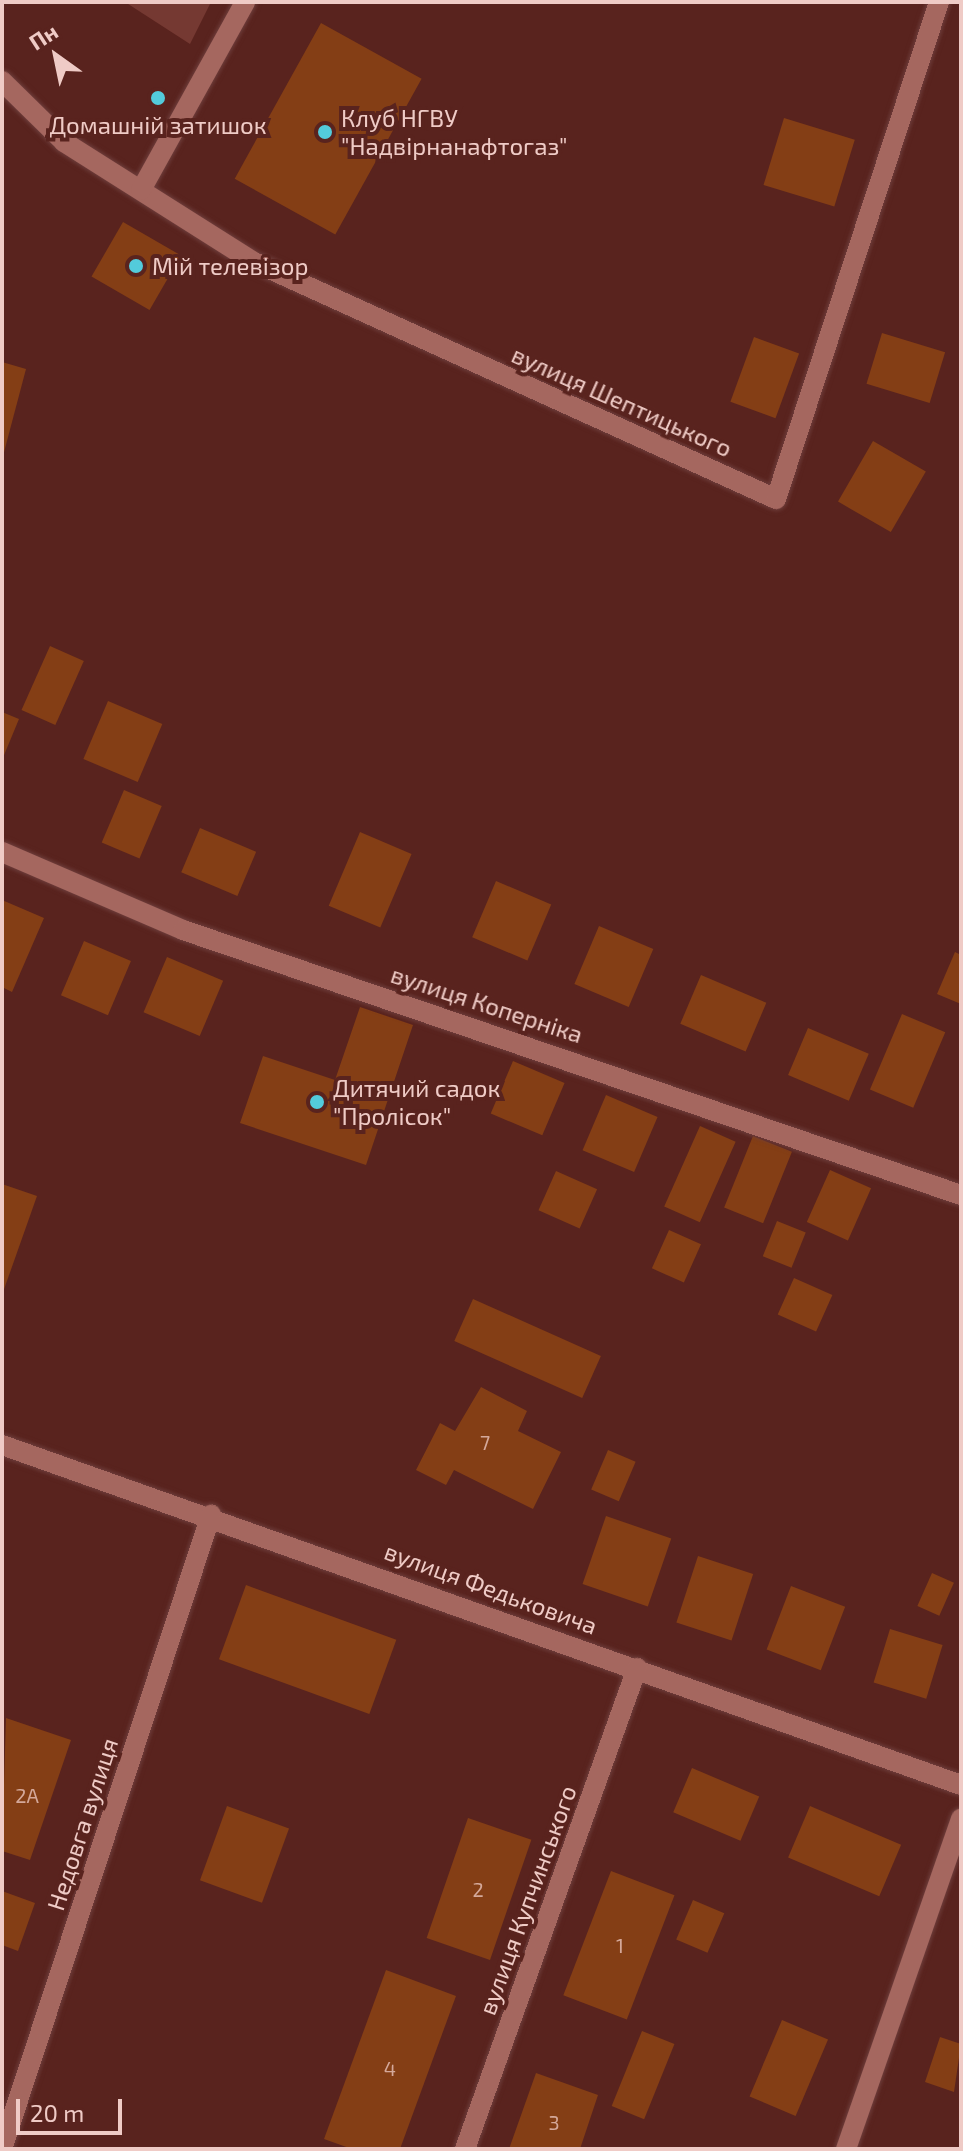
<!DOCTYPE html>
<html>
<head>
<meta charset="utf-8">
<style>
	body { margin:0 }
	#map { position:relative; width:963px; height:2151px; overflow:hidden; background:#59231e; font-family:"Exo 2",sans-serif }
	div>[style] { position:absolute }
	.green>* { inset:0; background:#753932 }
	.building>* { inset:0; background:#843e15; transform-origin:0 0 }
	.roads { filter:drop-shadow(0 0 2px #6e3e3c) drop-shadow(0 0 2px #6e3e3c) }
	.minor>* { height:20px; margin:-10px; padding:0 10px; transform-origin:10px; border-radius:10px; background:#a5675f }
	.dots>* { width:22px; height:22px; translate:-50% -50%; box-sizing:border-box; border:4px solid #59231e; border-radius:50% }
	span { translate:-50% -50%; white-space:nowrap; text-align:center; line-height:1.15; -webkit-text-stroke:8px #59231e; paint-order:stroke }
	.number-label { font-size:20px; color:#d4a89a }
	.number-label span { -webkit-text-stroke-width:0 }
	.poi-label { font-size:24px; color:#efcbc6 }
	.left { translate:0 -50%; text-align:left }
	.street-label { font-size:24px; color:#efcbc6 }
	.frame { position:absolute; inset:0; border:4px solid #efcbc6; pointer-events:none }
	.north { position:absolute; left:16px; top:16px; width:80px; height:80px; -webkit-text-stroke:6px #59231e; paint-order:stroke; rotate:327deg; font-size:22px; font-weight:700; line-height:32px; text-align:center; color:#efcbc6 }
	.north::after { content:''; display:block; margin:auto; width:28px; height:36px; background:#efcbc6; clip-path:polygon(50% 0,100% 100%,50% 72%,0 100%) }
	.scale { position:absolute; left:16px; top:2099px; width:106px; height:36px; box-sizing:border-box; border:4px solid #efcbc6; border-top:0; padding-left:10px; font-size:24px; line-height:28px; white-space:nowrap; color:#efcbc6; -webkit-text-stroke:6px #59231e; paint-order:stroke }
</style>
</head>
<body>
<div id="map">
	<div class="green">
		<i style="clip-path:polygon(125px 2px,211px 2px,190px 44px)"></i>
	</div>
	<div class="building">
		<i style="left:321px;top:23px;width:115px;height:178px;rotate:29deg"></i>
		<i style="left:784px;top:118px;width:74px;height:70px;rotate:17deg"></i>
		<i style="left:123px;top:222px;width:67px;height:63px;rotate:30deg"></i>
		<i style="left:882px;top:333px;width:66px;height:53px;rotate:17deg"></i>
		<i style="left:754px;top:337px;width:48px;height:69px;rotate:20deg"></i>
		<i style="clip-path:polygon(2px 362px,26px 369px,3px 456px,2px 456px)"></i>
		<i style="left:873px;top:441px;width:61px;height:70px;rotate:30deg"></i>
		<i style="left:50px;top:646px;width:37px;height:70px;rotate:24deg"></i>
		<i style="left:108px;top:701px;width:59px;height:63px;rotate:23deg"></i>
		<i style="clip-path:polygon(2px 712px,19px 719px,2px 760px)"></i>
		<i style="left:124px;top:790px;width:41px;height:57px;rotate:23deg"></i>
		<i style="left:200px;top:828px;width:61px;height:48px;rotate:23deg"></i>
		<i style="left:360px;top:832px;width:56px;height:80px;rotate:23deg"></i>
		<i style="left:496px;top:881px;width:60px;height:61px;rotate:23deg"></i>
		<i style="clip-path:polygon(2px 900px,44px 918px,12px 992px,2px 987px)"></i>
		<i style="left:599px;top:926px;width:59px;height:63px;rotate:23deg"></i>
		<i style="left:84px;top:941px;width:51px;height:59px;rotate:23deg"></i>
		<i style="clip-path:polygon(955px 952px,961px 955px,961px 1004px,937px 994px)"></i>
		<i style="left:167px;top:957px;width:61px;height:60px;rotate:23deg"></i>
		<i style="left:701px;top:975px;width:71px;height:53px;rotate:23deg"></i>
		<i style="clip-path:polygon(360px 1007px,413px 1025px,366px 1165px,240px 1123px,263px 1056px,335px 1080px)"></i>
		<i style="left:902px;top:1014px;width:47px;height:82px;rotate:23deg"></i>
		<i style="left:808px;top:1028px;width:66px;height:51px;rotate:23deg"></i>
		<i style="left:513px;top:1061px;width:56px;height:57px;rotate:23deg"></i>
		<i style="left:606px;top:1095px;width:56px;height:60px;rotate:23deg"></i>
		<i style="left:700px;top:1126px;width:39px;height:88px;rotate:24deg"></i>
		<i style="left:753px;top:1136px;width:42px;height:77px;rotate:22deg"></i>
		<i style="left:830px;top:1170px;width:45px;height:57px;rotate:24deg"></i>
		<i style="left:556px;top:1171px;width:45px;height:43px;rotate:24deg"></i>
		<i style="clip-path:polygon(2px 1184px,37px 1196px,2px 1295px)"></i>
		<i style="left:777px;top:1221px;width:31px;height:38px;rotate:22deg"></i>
		<i style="left:669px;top:1230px;width:35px;height:42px;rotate:24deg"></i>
		<i style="left:794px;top:1278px;width:42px;height:40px;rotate:24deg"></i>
		<i style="left:473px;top:1299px;width:140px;height:46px;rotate:24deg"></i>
		<i style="clip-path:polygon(481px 1387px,527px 1411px,518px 1431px,561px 1452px,533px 1509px,454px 1470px,446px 1485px,416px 1470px,440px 1423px,455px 1431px)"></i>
		<i style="left:608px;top:1450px;width:30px;height:43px;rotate:23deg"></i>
		<i style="left:606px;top:1516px;width:69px;height:72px;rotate:19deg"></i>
		<i style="left:698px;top:1556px;width:58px;height:70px;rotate:18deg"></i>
		<i style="left:932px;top:1573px;width:24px;height:36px;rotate:24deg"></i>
		<i style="left:246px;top:1585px;width:160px;height:79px;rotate:20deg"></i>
		<i style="left:791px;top:1586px;width:58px;height:68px;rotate:21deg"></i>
		<i style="left:890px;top:1629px;width:55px;height:56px;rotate:17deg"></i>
		<i style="clip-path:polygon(6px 1718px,71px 1740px,30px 1860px,2px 1851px)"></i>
		<i style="left:692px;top:1768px;width:73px;height:48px;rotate:23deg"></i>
		<i style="left:227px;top:1806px;width:66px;height:79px;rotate:20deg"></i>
		<i style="left:810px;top:1806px;width:99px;height:56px;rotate:23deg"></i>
		<i style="left:468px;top:1818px;width:67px;height:127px;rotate:19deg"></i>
		<i style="left:611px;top:1871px;width:68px;height:133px;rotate:21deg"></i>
		<i style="clip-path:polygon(2px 1891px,35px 1903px,18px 1951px,2px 1945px)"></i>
		<i style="left:693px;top:1900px;width:34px;height:43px;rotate:23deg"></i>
		<i style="clip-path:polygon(386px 1970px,456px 1996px,400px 2149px,352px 2149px,324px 2139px)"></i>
		<i style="left:782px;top:2020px;width:50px;height:83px;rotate:23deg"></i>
		<i style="left:642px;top:2031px;width:35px;height:81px;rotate:22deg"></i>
		<i style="clip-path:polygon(940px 2037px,961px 2044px,954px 2092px,925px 2082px)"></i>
		<i style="clip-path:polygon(536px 2073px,598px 2095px,580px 2149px,509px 2149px)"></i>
	</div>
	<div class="roads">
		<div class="minor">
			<i style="left:2px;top:81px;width:87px;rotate:44.5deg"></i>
			<i style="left:64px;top:142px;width:225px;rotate:32.3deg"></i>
			<i style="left:254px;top:262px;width:573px;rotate:24.42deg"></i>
			<i style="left:776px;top:499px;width:523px;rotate:-71.84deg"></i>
			<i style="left:141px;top:190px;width:215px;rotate:-61deg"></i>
			<i style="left:2px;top:852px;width:197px;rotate:23.3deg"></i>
			<i style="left:183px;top:930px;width:822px;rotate:18.81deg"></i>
			<i style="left:2px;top:1445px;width:1017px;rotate:19.52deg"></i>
			<i style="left:2px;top:2149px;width:668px;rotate:-71.76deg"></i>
			<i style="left:465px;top:2149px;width:511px;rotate:-70.32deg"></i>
			<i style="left:846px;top:2149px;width:350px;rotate:-70.8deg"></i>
		</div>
	</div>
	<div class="dots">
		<i style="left:158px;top:98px;background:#53cbdb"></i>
		<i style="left:325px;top:132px;background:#53cbdb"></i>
		<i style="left:136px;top:266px;background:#53cbdb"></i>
		<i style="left:317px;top:1102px;background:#53cbdb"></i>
	</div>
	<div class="number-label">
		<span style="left:485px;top:1442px">7</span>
		<span style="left:27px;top:1795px">2А</span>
		<span style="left:478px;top:1889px">2</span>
		<span style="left:620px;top:1945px">1</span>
		<span style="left:390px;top:2068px">4</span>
		<span style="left:554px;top:2122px">3</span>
	</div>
	<div class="poi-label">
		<span class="left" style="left:341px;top:132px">Клуб НГВУ<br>"Надвірнанафтогаз"</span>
		<span style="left:158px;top:125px">Домашній затишок</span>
		<span class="left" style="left:152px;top:266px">Мій телевізор</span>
		<span class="left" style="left:333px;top:1102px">Дитячий садок<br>"Пролісок"</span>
	</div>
	<div class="street-label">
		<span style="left:622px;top:401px;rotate:24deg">вулиця Шептицького</span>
		<span style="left:487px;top:1004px;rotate:18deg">вулиця Коперніка</span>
		<span style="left:491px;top:1588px;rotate:20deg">вулиця Федьковича</span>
		<span style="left:82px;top:1824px;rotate:-72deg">Недовга вулиця</span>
		<span style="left:527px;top:1900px;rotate:-70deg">вулиця Купчинського</span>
	</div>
	<div class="frame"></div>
	<div class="north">Пн</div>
	<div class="scale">20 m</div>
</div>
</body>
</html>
